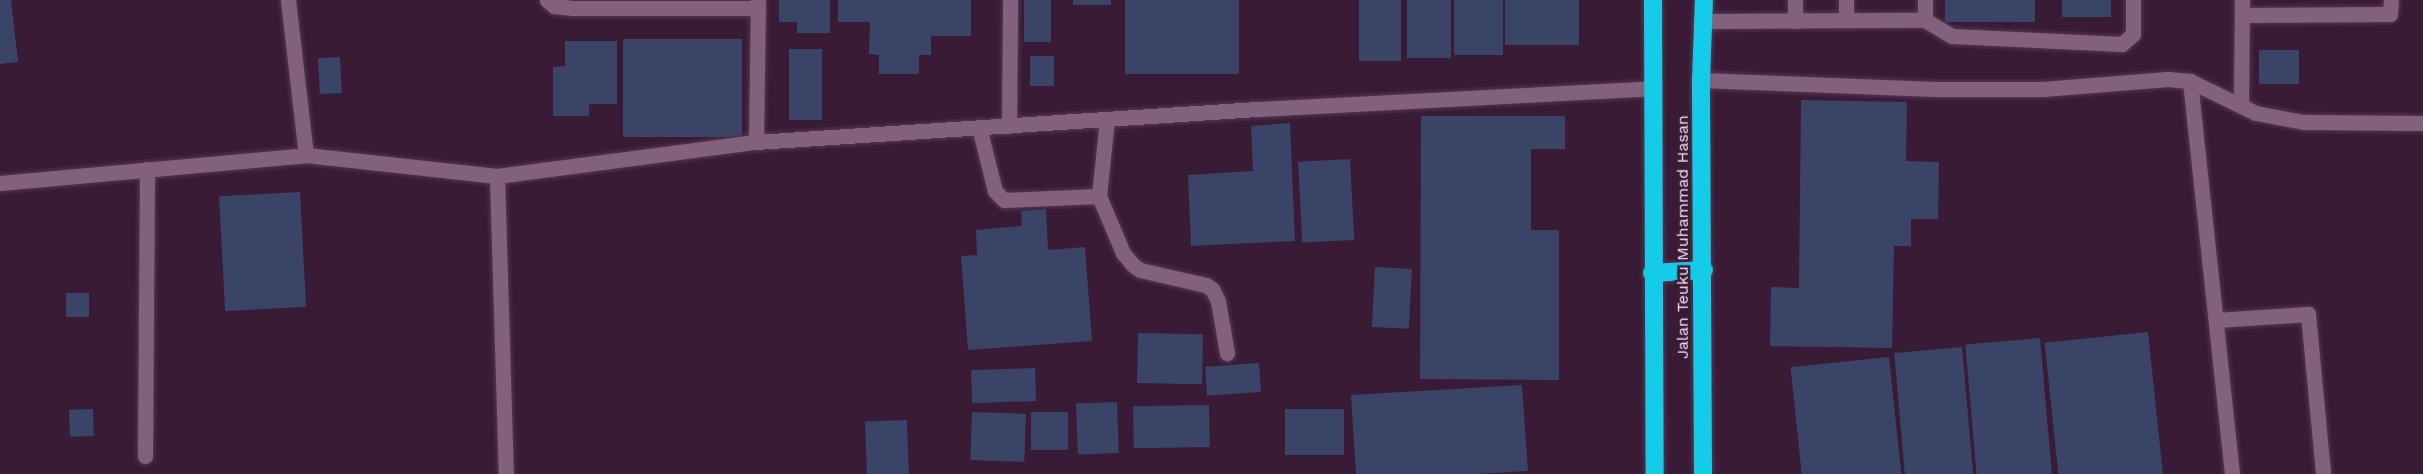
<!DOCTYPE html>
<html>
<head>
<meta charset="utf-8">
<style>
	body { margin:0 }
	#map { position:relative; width:2423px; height:474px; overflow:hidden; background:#391b36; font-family:"Work Sans",sans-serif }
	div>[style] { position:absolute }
	.building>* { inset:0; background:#3a4467; transform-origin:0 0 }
	.roads { filter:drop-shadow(0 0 2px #533950) drop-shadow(0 0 2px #533950) }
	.lane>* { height:15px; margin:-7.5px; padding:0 7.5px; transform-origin:7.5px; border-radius:7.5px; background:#83617e }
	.street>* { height:15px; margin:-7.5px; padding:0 7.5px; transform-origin:7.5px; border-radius:7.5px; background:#83617e }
	.highway>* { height:18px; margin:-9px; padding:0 9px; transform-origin:9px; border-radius:9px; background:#14cce7 }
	span { translate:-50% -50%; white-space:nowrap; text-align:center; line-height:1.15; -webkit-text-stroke:5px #391b36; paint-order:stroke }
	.street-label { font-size:16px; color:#f6e2f3 }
</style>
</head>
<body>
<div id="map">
	<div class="building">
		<i style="clip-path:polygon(0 0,11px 0,18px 62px,0 64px)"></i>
		<i style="clip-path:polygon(779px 0,830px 0,830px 33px,797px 33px,797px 22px,779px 22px)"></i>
		<i style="clip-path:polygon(838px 0,971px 0,971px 36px,931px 36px,931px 55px,919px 55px,919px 74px,879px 74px,879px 55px,869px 54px,870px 22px,838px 22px)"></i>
		<i style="left:1024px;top:0;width:27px;height:42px"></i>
		<i style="left:1073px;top:0;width:38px;height:5px"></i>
		<i style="left:1125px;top:0;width:114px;height:74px"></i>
		<i style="left:1359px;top:0;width:42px;height:61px"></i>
		<i style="left:1407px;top:0;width:44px;height:58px"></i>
		<i style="left:1454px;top:0;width:49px;height:55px"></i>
		<i style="left:1505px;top:0;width:74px;height:45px"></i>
		<i style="left:1945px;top:0;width:90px;height:22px"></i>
		<i style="left:2062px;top:0;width:49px;height:17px"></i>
		<i style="left:742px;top:39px;width:98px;height:119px;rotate:90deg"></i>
		<i style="clip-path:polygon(565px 41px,617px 41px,617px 104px,589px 104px,589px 116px,553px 116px,553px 67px,565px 66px)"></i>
		<i style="left:789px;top:49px;width:33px;height:71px"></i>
		<i style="left:2299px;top:50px;width:34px;height:40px;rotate:90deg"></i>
		<i style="left:1030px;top:56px;width:24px;height:30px"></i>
		<i style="left:340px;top:57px;width:36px;height:22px;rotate:87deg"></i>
		<i style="clip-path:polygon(1801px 100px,1907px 102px,1906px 161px,1939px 162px,1938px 219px,1911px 219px,1911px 246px,1894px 246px,1892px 348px,1770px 346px,1771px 287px,1799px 288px)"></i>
		<i style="clip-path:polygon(1421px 116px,1565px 116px,1565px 149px,1531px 149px,1531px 230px,1559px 230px,1559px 380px,1420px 379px)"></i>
		<i style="clip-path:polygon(1290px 123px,1295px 241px,1191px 246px,1188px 175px,1253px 171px,1251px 126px)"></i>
		<i style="left:1350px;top:159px;width:81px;height:52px;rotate:87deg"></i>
		<i style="left:300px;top:192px;width:115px;height:81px;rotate:87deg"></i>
		<i style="clip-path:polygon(1046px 209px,1048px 250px,1085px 247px,1092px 341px,968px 350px,961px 256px,977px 255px,976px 230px,1022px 226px,1021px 211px)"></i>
		<i style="left:1375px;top:267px;width:37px;height:60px;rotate:3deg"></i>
		<i style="left:66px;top:293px;width:23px;height:24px"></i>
		<i style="left:2148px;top:332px;width:143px;height:104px;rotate:84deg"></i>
		<i style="left:1138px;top:333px;width:65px;height:50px;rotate:1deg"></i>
		<i style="left:2040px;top:338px;width:137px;height:75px;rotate:85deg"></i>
		<i style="left:1962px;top:347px;width:128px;height:68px;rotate:85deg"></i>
		<i style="left:1889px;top:357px;width:118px;height:99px;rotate:84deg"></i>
		<i style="left:1259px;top:363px;width:29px;height:54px;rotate:86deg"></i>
		<i style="left:1035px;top:368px;width:33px;height:64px;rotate:88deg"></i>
		<i style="clip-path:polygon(1522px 385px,1528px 471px,1477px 474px,1356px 474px,1351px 395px)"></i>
		<i style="left:1117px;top:402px;width:51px;height:41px;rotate:88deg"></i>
		<i style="left:1209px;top:405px;width:42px;height:76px;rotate:89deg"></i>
		<i style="left:93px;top:409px;width:27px;height:24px;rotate:88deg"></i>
		<i style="left:1285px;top:409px;width:59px;height:46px"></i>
		<i style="left:972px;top:412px;width:54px;height:48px;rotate:2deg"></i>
		<i style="left:1031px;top:412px;width:37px;height:38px"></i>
		<i style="left:907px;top:420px;width:54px;height:42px;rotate:88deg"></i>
	</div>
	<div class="roads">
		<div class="lane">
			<i style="left:288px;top:0;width:156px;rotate:83.4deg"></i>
			<i style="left:2242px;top:15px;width:148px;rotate:-0.4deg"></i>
			<i style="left:2390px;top:14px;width:14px;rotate:-86deg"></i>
			<i style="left:1846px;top:20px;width:20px;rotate:-90deg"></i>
			<i style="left:1925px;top:20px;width:31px;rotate:31deg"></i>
			<i style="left:1952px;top:36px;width:170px;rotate:2.7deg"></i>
			<i style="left:2122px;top:44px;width:15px;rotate:-42deg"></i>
			<i style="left:2133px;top:34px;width:34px;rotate:-90deg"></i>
			<i style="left:1704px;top:21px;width:221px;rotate:-0.3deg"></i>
			<i style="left:1925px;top:20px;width:20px;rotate:-90deg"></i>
			<i style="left:1795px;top:21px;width:21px;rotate:-90deg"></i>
			<i style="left:2190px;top:81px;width:395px;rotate:83.9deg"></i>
			<i style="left:2241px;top:105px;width:105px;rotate:-89.5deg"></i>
			<i style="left:1009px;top:126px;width:126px;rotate:-89.5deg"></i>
			<i style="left:979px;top:127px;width:66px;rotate:76deg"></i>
			<i style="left:995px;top:191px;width:13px;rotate:45deg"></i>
			<i style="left:1004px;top:200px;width:95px;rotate:-2.4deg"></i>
			<i style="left:1099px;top:196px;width:77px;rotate:-84.1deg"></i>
			<i style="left:1099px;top:196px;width:62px;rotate:67.2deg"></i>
			<i style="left:1123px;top:253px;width:16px;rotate:50deg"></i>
			<i style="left:1133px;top:265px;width:9px;rotate:36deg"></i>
			<i style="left:1140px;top:270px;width:68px;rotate:12.8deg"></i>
			<i style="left:1206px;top:285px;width:7px;rotate:34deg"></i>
			<i style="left:1212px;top:289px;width:13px;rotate:63deg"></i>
			<i style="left:1218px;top:301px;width:53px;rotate:80.2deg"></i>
			<i style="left:2216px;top:320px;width:92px;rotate:-3.7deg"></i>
			<i style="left:2308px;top:314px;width:161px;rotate:84.6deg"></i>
			<i style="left:145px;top:456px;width:287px;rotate:-89.6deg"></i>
		</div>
		<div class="street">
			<i style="left:547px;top:0;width:9px;rotate:41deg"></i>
			<i style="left:554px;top:6px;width:19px;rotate:6deg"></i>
			<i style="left:573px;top:8px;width:185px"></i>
			<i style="left:1701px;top:80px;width:234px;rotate:2.2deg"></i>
			<i style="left:1935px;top:89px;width:108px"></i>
			<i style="left:2043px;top:89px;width:125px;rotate:-4.6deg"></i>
			<i style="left:2168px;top:79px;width:22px;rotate:5deg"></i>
			<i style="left:2190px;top:81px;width:73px;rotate:25.9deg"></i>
			<i style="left:2256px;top:113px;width:48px;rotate:10.8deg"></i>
			<i style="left:2303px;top:122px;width:120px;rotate:0.5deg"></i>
			<i style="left:756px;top:142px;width:142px;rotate:-89.2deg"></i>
			<i style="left:497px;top:176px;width:298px;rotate:88.3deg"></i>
			<i style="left:0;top:183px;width:307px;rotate:-5.2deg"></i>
			<i style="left:306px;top:155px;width:192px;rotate:6.3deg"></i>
			<i style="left:497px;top:176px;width:261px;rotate:-7.5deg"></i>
			<i style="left:756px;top:142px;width:502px;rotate:-3.77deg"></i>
			<i style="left:1257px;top:109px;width:396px;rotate:-3deg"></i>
		</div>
		<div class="highway">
			<i style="left:1653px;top:0;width:474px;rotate:89.8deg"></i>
			<i style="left:1652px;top:273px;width:52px;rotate:-3.3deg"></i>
			<i style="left:1703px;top:474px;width:394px;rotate:-90.3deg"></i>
			<i style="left:1701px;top:80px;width:80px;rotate:-87.9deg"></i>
		</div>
	</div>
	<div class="street-label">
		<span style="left:1683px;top:237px;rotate:-90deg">Jalan Teuku Muhammad Hasan</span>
	</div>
</div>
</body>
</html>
